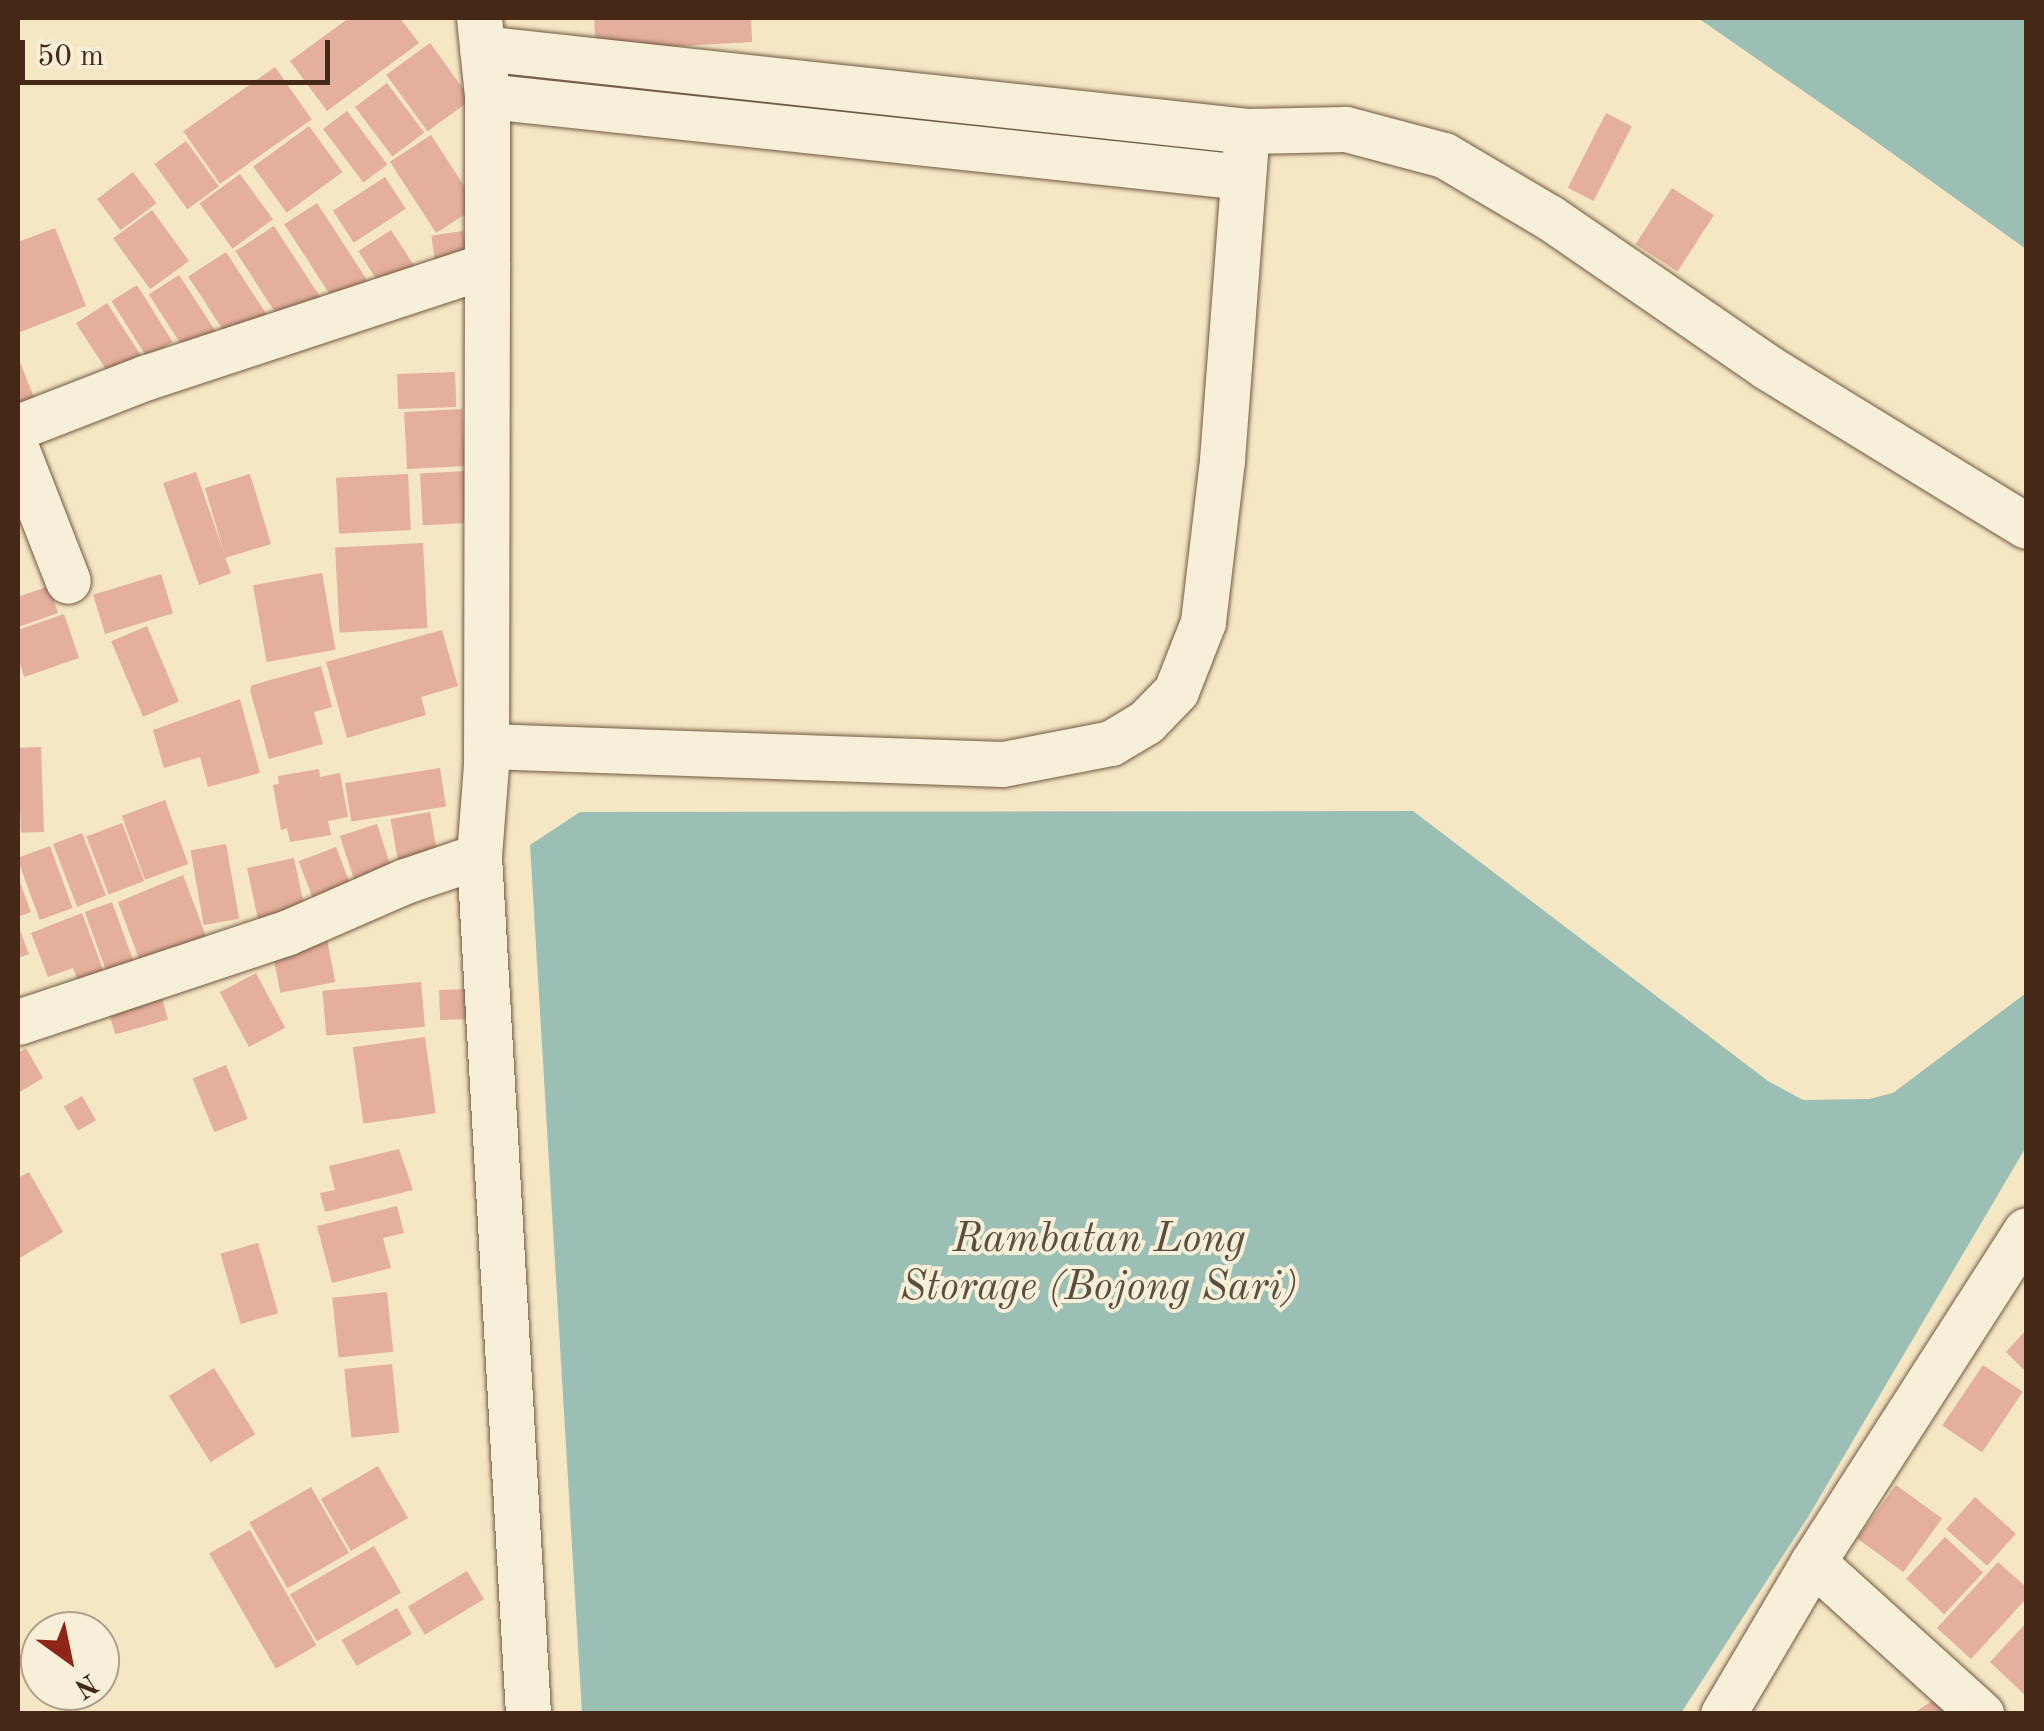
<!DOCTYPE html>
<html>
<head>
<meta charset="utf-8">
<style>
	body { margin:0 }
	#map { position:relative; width:2044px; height:1731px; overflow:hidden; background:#f5e6c4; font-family:"Old Standard TT",serif }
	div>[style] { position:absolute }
	.water>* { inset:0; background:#9cbfb5 }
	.building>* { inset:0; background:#e4af9c; transform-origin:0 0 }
	.roads { filter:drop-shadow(0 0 2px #715842) drop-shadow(0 0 2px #715842) }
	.street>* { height:45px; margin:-22.5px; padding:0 22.5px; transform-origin:22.5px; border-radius:22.5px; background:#f8efd9 }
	span { translate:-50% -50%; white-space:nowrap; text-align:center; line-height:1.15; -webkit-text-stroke:8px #f8efd9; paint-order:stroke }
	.water-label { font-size:42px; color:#5b4e3e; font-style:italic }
	.frame { position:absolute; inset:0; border:20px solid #452816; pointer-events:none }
	.north { position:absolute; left:20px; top:1611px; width:100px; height:100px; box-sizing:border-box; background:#f8efd9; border:2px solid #b09f8b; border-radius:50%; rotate:147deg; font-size:28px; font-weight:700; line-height:40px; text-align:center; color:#452816 }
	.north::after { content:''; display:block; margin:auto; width:35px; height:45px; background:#8f2418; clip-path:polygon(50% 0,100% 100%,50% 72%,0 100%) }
	.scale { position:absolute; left:20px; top:40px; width:310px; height:45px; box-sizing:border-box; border:5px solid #452816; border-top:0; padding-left:12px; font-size:30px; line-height:35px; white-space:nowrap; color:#452816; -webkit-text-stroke:8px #f8efd9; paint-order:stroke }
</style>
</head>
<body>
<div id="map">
	<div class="water">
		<i style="clip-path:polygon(1698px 18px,2026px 18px,2026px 249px,1868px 136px)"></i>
		<i style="clip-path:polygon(1413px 811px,1768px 1081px,1803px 1100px,1869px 1099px,1893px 1093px,2026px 993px,2026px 1147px,1808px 1517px,1681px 1713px,582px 1713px,530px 845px,580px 812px)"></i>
	</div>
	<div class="building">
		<i style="clip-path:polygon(349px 18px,400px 18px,419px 43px,327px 111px,290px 61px)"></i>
		<i style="clip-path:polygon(594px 18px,751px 18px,752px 42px,596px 51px)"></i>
		<i style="left:430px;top:43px;width:70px;height:54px;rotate:54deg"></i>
		<i style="left:275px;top:67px;width:64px;height:112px;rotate:55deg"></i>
		<i style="left:387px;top:83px;width:62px;height:40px;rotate:53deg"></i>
		<i style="left:347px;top:111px;width:67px;height:30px;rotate:53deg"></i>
		<i style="left:1606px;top:113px;width:29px;height:84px;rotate:27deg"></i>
		<i style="left:309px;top:126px;width:57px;height:69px;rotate:54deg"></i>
		<i style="left:431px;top:135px;width:85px;height:49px;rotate:57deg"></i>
		<i style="left:186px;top:141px;width:56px;height:39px;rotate:54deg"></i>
		<i style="left:133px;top:172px;width:39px;height:45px;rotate:53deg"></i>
		<i style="left:240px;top:174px;width:56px;height:50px;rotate:54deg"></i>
		<i style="left:385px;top:177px;width:38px;height:62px;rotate:57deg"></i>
		<i style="left:1672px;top:188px;width:50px;height:67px;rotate:33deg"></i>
		<i style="left:317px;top:203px;width:103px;height:39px;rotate:57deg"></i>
		<i style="left:152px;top:210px;width:63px;height:48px;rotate:54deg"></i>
		<i style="left:274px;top:226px;width:92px;height:46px;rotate:57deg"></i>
		<i style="clip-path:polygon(55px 228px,86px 306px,18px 333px,18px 242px)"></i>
		<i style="left:391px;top:230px;width:56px;height:39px;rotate:57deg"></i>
		<i style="left:463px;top:231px;width:36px;height:32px;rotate:82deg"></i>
		<i style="left:226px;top:252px;width:82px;height:45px;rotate:57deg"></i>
		<i style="left:179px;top:275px;width:80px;height:36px;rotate:57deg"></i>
		<i style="left:137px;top:285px;width:67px;height:30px;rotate:58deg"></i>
		<i style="left:107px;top:303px;width:72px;height:37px;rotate:57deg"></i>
		<i style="clip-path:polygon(18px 357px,35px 400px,18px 407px)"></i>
		<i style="left:455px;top:372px;width:35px;height:58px;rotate:88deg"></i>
		<i style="left:462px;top:409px;width:57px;height:58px;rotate:87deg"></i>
		<i style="left:466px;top:471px;width:52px;height:46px;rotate:87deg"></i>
		<i style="clip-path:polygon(196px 472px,224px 553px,205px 488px,250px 474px,271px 544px,225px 558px,231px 573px,199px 585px,163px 483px)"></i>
		<i style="left:408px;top:474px;width:56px;height:72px;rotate:87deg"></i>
		<i style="left:423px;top:543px;width:85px;height:88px;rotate:87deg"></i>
		<i style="left:322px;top:573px;width:78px;height:70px;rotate:80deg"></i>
		<i style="left:161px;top:574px;width:41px;height:71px;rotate:73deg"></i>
		<i style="clip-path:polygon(49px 586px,58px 613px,18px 627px,18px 597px)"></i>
		<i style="clip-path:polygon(64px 614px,79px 658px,24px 677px,18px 657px,18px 630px)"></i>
		<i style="left:147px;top:626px;width:82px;height:39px;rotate:67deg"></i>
		<i style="clip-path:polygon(442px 630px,458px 686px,421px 697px,426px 715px,347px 738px,326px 662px)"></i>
		<i style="clip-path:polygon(321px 666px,332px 707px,314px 712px,323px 744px,269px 759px,250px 690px,252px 685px)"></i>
		<i style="clip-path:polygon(240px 699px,260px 773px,208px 787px,200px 757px,164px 768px,153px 730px)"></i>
		<i style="left:41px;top:747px;width:85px;height:23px;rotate:88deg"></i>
		<i style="left:440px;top:768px;width:39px;height:96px;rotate:81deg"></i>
		<i style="clip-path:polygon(319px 769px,320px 777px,340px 773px,348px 817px,328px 821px,331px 835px,290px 842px,287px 828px,281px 830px,273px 785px,279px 784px,278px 776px)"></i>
		<i style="left:165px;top:800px;width:68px;height:46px;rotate:70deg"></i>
		<i style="left:430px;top:812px;width:52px;height:40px;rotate:80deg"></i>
		<i style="left:122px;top:823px;width:62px;height:38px;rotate:69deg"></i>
		<i style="left:377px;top:824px;width:60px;height:39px;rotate:72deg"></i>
		<i style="left:82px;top:833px;width:67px;height:31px;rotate:69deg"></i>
		<i style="left:226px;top:844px;width:76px;height:36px;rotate:80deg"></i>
		<i style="left:50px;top:846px;width:66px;height:35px;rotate:70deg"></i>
		<i style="left:336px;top:847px;width:47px;height:40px;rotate:69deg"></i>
		<i style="left:294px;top:858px;width:63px;height:48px;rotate:78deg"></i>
		<i style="clip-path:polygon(183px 875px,209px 944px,176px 956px,172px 947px,139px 959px,118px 902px)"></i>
		<i style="clip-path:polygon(18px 877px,31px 912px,18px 917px)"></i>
		<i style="left:112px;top:902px;width:80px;height:29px;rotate:70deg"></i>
		<i style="clip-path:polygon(82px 913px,105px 975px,79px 984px,73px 968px,48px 977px,31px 933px)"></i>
		<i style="clip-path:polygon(18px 925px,29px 954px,18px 958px)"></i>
		<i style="left:326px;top:934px;width:49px;height:56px;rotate:79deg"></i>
		<i style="left:256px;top:973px;width:62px;height:41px;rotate:62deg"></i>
		<i style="left:157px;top:981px;width:40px;height:55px;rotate:74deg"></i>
		<i style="left:421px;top:982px;width:45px;height:99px;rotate:85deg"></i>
		<i style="left:471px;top:989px;width:30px;height:32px;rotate:88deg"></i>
		<i style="left:425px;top:1037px;width:77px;height:73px;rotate:82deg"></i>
		<i style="clip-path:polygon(26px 1048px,43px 1078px,18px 1093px,18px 1053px)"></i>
		<i style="left:226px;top:1065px;width:58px;height:36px;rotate:68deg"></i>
		<i style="left:82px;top:1096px;width:28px;height:21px;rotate:60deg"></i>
		<i style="clip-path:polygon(399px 1149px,413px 1190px,325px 1212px,320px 1193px,335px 1190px,329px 1166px)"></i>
		<i style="clip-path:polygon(29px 1172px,63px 1232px,18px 1259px,18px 1178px)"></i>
		<i style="clip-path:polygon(397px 1206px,404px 1233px,383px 1238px,391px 1268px,332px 1283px,317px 1226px)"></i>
		<i style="left:258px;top:1243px;width:73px;height:39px;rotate:74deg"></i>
		<i style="left:387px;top:1292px;width:60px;height:55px;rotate:84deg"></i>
		<i style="clip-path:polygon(2026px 1330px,2026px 1372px,2006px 1352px)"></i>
		<i style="left:392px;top:1364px;width:69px;height:48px;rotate:84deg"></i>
		<i style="left:1983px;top:1365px;width:48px;height:73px;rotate:34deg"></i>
		<i style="left:214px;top:1368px;width:78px;height:53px;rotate:58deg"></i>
		<i style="left:378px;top:1466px;width:60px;height:66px;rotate:60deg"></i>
		<i style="left:1896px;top:1485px;width:57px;height:66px;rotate:36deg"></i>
		<i style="left:311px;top:1487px;width:76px;height:71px;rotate:60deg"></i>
		<i style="left:1975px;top:1497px;width:55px;height:43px;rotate:42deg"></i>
		<i style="left:250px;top:1530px;width:133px;height:47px;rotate:60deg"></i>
		<i style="left:1945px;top:1537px;width:52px;height:57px;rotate:43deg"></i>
		<i style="left:374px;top:1546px;width:54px;height:97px;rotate:60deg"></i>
		<i style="clip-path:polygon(1998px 1562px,2026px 1587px,2026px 1599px,1971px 1659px,1937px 1628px)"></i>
		<i style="left:467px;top:1571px;width:33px;height:69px;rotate:59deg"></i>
		<i style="left:397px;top:1608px;width:30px;height:64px;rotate:60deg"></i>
		<i style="clip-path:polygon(2026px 1623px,2026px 1696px,1990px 1662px)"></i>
		<i style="clip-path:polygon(1940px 1696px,1951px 1714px,1912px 1714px)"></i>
	</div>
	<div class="roads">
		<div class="street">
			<i style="left:479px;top:18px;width:78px;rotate:84.1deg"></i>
			<i style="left:487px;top:96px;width:169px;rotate:90deg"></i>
			<i style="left:487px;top:265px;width:500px;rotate:90.11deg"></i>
			<i style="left:486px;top:765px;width:91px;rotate:94.4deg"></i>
			<i style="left:479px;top:856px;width:859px;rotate:86.73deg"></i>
			<i style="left:482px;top:48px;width:769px;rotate:6.19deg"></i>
			<i style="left:487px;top:96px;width:759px;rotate:6.12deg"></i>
			<i style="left:18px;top:427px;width:138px;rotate:-21.2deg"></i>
			<i style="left:147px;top:377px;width:358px;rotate:-18.2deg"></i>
			<i style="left:18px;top:453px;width:137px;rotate:68.7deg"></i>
			<i style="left:486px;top:746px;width:517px;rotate:1.99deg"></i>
			<i style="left:1003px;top:764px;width:110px;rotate:-11deg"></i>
			<i style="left:1111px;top:743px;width:41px;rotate:-31deg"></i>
			<i style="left:1146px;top:722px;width:43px;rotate:-45.9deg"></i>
			<i style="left:1176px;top:691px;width:74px;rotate:-68.6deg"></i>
			<i style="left:1203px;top:622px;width:163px;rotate:-83.3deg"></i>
			<i style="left:1222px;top:460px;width:330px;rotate:-85.7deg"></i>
			<i style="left:1247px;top:131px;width:99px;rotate:-1.2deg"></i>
			<i style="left:1346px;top:129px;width:101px;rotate:14.9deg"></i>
			<i style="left:1444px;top:155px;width:122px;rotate:30.6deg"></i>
			<i style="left:1549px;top:217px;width:265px;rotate:34.5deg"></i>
			<i style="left:1767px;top:367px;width:304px;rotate:31.5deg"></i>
			<i style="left:18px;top:1022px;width:282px;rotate:-18.4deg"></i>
			<i style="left:286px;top:933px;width:130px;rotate:-23.6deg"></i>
			<i style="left:405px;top:881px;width:78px;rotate:-18.7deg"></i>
			<i style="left:1813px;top:1562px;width:227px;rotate:42.1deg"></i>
			<i style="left:1723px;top:1714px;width:177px;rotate:-59.4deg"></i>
			<i style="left:1813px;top:1562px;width:394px;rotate:-57.3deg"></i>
		</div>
	</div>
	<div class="water-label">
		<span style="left:1099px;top:1264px">Rambatan Long<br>Storage (Bojong Sari)</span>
	</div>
	<div class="frame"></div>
	<div class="north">N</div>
	<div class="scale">50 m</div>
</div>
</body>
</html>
